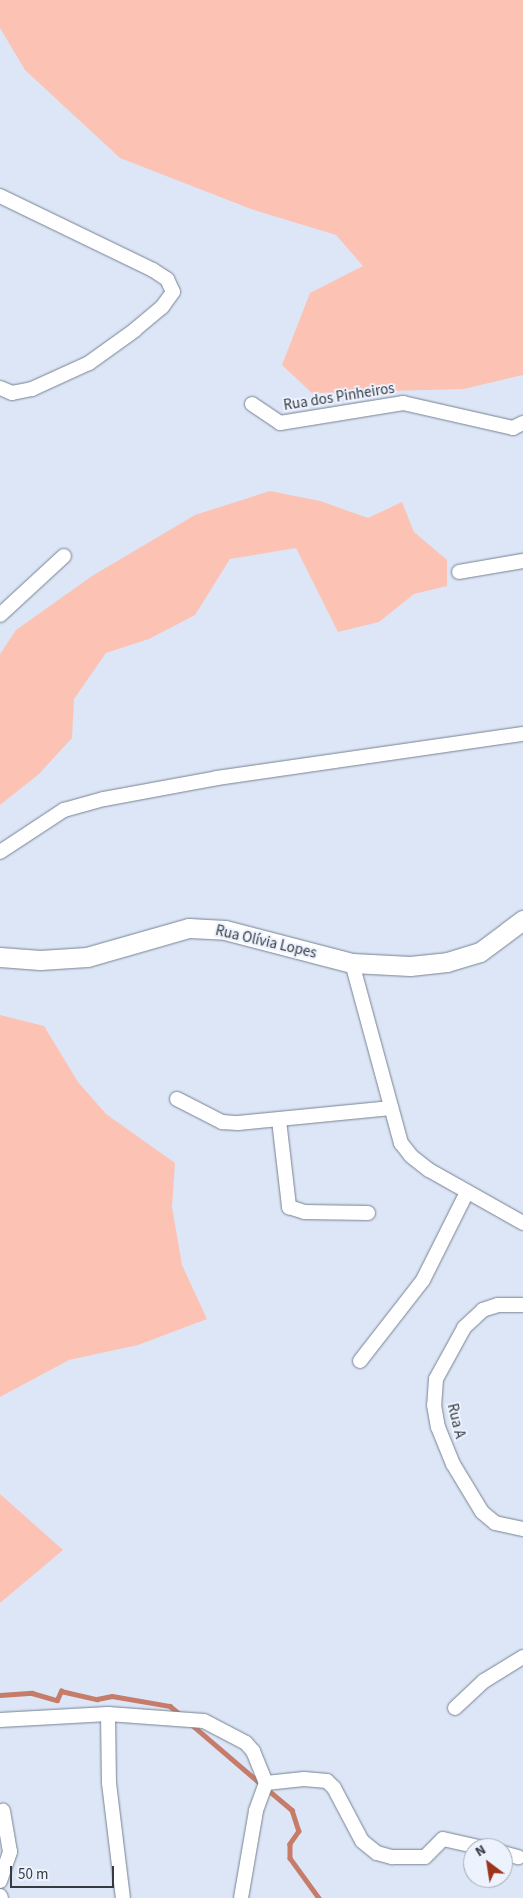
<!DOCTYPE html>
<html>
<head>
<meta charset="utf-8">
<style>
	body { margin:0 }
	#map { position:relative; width:523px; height:1898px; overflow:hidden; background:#dce6f7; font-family:"Source Sans 3",sans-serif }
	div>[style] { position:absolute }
	.green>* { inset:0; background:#fcc3b4 }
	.stream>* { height:4.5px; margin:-2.25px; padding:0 2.25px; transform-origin:2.25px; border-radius:2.25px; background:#c67c69 }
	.roads { filter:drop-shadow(0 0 1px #798292) drop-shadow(0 0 1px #798292) }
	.street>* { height:14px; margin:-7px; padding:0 7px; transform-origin:7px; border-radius:7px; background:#fff }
	.secondary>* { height:19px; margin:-9.5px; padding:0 9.5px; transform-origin:9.5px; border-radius:9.5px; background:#fff }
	span { translate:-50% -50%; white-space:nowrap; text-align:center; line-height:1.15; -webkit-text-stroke:4px #edf3fe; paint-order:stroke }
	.street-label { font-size:15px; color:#363a41 }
	.north { position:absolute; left:463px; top:1838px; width:50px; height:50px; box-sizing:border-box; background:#edf3fe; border:1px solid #a4a9b2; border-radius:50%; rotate:329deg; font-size:14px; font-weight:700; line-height:20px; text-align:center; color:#363a41 }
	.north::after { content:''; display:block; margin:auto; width:18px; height:22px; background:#9d341a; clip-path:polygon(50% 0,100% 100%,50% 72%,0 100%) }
	.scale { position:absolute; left:10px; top:1866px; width:104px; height:22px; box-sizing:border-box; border:2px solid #363a41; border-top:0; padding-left:6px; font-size:15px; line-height:18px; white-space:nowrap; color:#363a41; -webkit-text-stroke:4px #edf3fe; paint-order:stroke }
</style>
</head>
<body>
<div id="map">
	<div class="green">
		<i style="clip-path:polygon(0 0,523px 0,523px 375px,464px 389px,312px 393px,282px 365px,310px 293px,363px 266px,336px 235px,251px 209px,120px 158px,25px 70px,0 28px)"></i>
		<i style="clip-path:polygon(270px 491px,320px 501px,368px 518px,402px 502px,414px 532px,447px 560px,447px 586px,414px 594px,379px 622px,338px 632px,296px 548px,230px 559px,195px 615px,149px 639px,106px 653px,74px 699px,72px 738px,39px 774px,0 805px,0 654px,16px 630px,92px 576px,195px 515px)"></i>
		<i style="clip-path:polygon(0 1015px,44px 1026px,78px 1082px,106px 1114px,175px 1163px,172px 1207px,182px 1265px,207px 1319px,138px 1345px,69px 1360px,0 1397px)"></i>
		<i style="clip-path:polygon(0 1494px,63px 1550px,0 1603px)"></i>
	</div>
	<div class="stream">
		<i style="left:0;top:1695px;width:32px;rotate:-4deg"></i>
		<i style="left:32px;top:1693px;width:26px;rotate:16deg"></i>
		<i style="left:57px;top:1700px;width:10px;rotate:-66deg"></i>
		<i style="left:61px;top:1691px;width:37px;rotate:13deg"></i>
		<i style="left:97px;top:1699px;width:15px;rotate:-11deg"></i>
		<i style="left:112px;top:1696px;width:59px;rotate:9.8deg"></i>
		<i style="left:170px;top:1706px;width:14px;rotate:39deg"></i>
		<i style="left:191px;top:1724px;width:92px;rotate:40.6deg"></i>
		<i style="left:267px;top:1789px;width:33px;rotate:40deg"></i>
		<i style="left:292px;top:1810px;width:22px;rotate:72deg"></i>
		<i style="left:299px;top:1831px;width:16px;rotate:125deg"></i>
		<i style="left:290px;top:1844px;width:14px;rotate:90deg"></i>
		<i style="left:290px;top:1858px;width:49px;rotate:54.1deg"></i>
	</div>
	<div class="roads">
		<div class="street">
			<i style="left:0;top:196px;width:170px;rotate:25.8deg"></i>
			<i style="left:153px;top:270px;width:17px;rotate:33deg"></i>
			<i style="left:167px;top:279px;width:14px;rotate:65deg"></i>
			<i style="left:173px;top:292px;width:19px;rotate:126deg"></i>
			<i style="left:162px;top:307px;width:35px;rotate:140deg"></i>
			<i style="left:135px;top:330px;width:57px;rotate:144.3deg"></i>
			<i style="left:89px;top:363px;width:63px;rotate:155.5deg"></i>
			<i style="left:32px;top:389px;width:20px;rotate:169deg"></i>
			<i style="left:12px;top:393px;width:13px;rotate:-157deg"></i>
			<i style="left:252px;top:404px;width:34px;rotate:34deg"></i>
			<i style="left:280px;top:423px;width:125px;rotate:-9.2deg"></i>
			<i style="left:403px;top:403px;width:113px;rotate:12.8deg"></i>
			<i style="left:513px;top:428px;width:11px;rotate:-27deg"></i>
			<i style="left:459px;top:572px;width:65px;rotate:-9.8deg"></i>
			<i style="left:0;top:615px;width:87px;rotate:-42.7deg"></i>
			<i style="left:0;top:852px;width:77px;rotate:-33.3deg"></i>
			<i style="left:64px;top:810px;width:41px;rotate:-15.4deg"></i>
			<i style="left:104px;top:799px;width:115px;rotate:-10.5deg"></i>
			<i style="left:217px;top:778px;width:309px;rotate:-8.2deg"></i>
			<i style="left:352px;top:963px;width:187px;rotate:74.8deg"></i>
			<i style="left:401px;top:1143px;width:16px;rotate:52deg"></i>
			<i style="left:411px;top:1156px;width:23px;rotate:38deg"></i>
			<i style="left:429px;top:1170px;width:108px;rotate:29.4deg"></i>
			<i style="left:177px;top:1099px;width:51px;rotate:27.1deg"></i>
			<i style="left:222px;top:1122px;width:16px;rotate:4deg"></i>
			<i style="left:238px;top:1123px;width:154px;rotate:-5.6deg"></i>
			<i style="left:279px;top:1120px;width:88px;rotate:83.4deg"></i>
			<i style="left:289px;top:1207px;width:16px;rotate:18deg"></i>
			<i style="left:304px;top:1212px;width:64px;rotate:0.9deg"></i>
			<i style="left:523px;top:1305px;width:25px;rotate:180deg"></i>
			<i style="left:498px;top:1305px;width:16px;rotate:162deg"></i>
			<i style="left:483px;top:1310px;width:26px;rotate:137deg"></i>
			<i style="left:464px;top:1328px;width:58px;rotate:118.8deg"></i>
			<i style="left:436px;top:1379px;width:26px;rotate:94deg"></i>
			<i style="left:434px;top:1405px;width:22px;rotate:80deg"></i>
			<i style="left:438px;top:1427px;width:40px;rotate:68deg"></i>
			<i style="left:453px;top:1464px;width:56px;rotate:58.9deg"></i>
			<i style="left:482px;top:1512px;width:17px;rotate:40deg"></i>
			<i style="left:495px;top:1523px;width:29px;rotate:12deg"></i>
			<i style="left:360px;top:1361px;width:103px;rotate:-52.1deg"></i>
			<i style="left:423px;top:1280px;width:98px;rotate:-63.4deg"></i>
			<i style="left:455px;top:1708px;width:40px;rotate:-43deg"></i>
			<i style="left:484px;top:1681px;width:46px;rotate:-31.6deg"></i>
			<i style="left:108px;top:1714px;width:69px;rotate:89.2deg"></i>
			<i style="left:109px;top:1783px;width:116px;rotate:83.1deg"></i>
			<i style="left:0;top:1720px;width:108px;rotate:-3.2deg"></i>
			<i style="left:108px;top:1714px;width:96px;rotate:4.2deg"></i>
			<i style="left:204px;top:1721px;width:47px;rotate:27.6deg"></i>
			<i style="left:246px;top:1743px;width:11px;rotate:49deg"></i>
			<i style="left:253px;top:1751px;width:35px;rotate:68deg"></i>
			<i style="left:266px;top:1783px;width:30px;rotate:110deg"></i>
			<i style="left:256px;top:1811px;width:88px;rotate:99.8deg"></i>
			<i style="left:266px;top:1783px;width:38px;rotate:-6deg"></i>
			<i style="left:304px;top:1779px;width:23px;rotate:5deg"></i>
			<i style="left:327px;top:1781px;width:10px;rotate:45deg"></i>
			<i style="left:334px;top:1788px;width:60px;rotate:62.2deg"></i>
			<i style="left:362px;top:1841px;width:19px;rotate:39deg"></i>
			<i style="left:377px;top:1853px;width:16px;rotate:15deg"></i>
			<i style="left:392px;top:1857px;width:33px"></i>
			<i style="left:425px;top:1857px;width:25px;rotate:-45deg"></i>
			<i style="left:443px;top:1839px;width:41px;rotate:12.7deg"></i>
			<i style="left:503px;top:1853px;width:16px;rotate:15deg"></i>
			<i style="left:0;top:1881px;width:31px;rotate:-71deg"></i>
			<i style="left:10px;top:1852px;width:42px;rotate:-99.7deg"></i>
			<i style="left:0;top:1896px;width:2px;rotate:63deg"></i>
		</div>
		<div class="secondary">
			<i style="left:0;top:957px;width:40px;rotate:4.3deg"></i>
			<i style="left:40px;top:960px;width:47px;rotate:-3.7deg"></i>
			<i style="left:87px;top:957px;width:106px;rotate:-15.9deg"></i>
			<i style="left:189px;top:928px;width:36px;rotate:3deg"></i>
			<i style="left:225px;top:930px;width:131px;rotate:14.6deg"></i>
			<i style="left:352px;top:963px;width:58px;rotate:3deg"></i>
			<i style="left:410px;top:966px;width:37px;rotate:-6deg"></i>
			<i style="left:447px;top:962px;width:34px;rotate:-17deg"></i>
			<i style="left:480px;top:952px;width:54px;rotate:-36.7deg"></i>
		</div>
	</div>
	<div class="street-label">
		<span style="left:339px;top:397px;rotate:-9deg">Rua dos Pinheiros</span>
		<span style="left:266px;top:942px;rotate:13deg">Rua Olívia Lopes</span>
		<span style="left:456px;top:1421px;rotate:76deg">Rua A</span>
	</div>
	<div class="north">N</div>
	<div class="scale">50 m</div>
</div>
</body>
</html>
